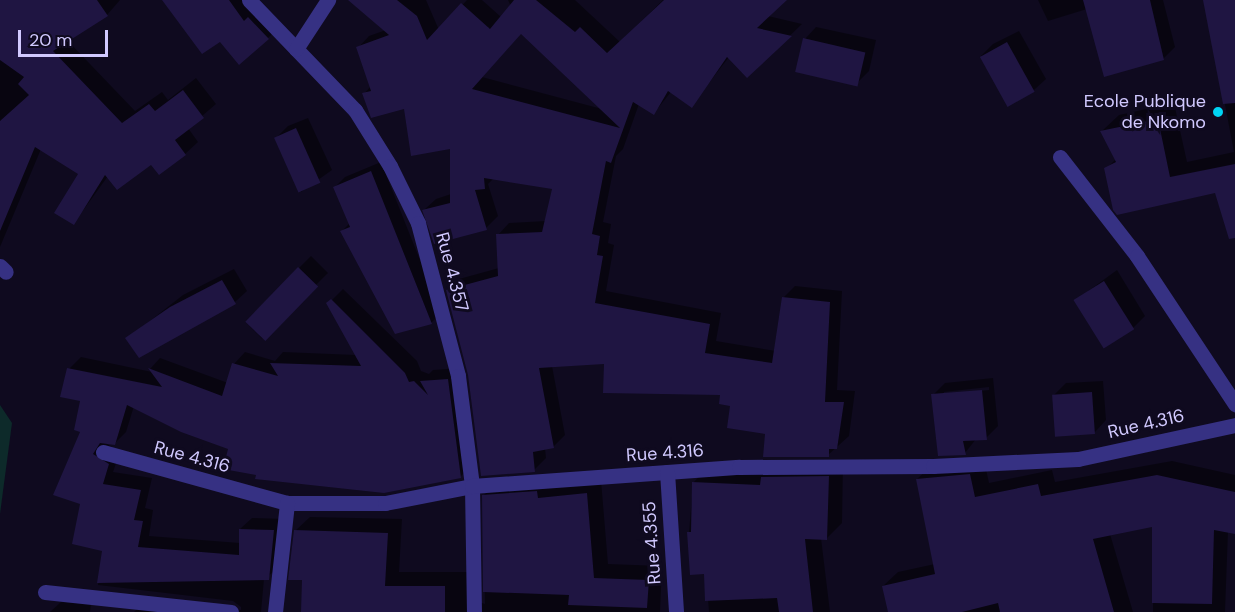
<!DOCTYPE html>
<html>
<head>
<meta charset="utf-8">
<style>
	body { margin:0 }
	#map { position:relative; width:1235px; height:612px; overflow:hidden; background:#0f0a1f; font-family:"DM Sans",sans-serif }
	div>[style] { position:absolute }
	.green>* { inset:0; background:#0d2a2a }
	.shadow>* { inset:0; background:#0007; transform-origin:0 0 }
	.building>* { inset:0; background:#1f1542; transform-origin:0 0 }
	.street>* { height:15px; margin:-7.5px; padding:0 7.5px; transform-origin:7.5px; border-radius:7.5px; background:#363183 }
	.dots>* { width:16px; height:16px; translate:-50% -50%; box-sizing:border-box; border:3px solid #0f0a1f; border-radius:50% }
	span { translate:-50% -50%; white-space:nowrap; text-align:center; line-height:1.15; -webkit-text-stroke:6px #0f0a1f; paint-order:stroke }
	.poi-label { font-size:18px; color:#d1c9ff }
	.right { translate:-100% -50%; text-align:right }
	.street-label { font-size:18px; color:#d1c9ff }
	.scale { position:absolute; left:18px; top:30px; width:90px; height:27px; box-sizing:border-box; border:3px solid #d1c9ff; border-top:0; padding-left:8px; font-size:18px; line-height:21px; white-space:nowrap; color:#d1c9ff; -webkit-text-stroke:4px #0f0a1f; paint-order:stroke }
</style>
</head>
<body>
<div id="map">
	<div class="green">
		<i style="clip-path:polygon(0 405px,12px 423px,0 514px)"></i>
	</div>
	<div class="shadow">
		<i style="clip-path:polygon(0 0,120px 0,107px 15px,67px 40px,135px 111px,162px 92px,168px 100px,196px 78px,216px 104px,188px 128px,198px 142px,185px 154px,108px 176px,74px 223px,80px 173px,41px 149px,0 247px)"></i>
		<i style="clip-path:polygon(164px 0,251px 0,280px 26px,268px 38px,220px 40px)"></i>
		<i style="clip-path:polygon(362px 0,426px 0,439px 30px,467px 0,482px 0,520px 34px,482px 77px,602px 109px,525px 36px,508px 0,575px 0,620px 42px,663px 0,785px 0,768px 16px,802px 24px,748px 76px,729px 57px,691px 106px,671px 92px,654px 113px,639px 104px,623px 149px,616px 156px,603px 222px,611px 224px,608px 243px,614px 245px,606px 291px,721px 313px,716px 341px,776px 351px,783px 298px,795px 286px,842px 291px,837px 390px,855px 391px,849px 436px,828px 455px,767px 433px,721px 394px,605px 362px,552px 366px,565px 435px,553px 447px,545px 448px,546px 458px,534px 470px,469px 374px,447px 291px,459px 279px,499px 268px,498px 235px,509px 223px,546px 221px,554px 188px,494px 178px,488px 184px,498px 216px,486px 228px,424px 210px,436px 199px,451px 194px,452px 147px,405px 107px,364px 94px,371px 86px,358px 48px,369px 36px,386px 30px)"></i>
		<i style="clip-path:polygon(1038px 0,1163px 0,1175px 47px,1163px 59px,1087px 9px,1048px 21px)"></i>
		<i style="clip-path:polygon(1205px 0,1235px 0,1235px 230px,1216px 191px,1106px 169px,1116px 159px,1102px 131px,1119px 115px,1174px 103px,1187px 162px,1234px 152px)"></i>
		<i style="clip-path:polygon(816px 27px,876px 40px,869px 71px,857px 83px,805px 39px)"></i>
		<i style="clip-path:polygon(1019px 31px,1046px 79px,1034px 90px,981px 56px,993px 44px)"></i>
		<i style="clip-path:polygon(308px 118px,332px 170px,301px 192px,276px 138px,288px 126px)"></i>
		<i style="clip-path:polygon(381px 162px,441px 313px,431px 323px,342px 231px,350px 223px,335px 187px,345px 177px)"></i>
		<i style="left:311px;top:256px;width:24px;height:93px;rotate:45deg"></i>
		<i style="clip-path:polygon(234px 269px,247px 291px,235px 302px,127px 339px,183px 295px)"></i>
		<i style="clip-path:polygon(1117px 270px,1145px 316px,1133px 328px,1103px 344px,1076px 300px)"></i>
		<i style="clip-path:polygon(343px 289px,417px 361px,421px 371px,429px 374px,433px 370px,460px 368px,472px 465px,460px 477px,258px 473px,229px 448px,134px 406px,126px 432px,114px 444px,104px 442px,120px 452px,113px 472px,152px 478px,145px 508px,153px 510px,149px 536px,240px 543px,240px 529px,252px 518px,285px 519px,280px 567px,264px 579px,261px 612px,134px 612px,146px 600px,241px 610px,241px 607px,233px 601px,98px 585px,104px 549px,82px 503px,82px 400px,69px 369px,81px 357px,152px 372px,150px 369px,160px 358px,228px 383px,234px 364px,245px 352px,275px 361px,283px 352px,356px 355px,328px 304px)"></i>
		<i style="clip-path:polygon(evenodd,993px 378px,998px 426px,986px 438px,976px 439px,965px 453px,933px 395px,945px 383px,993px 378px,989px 387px,989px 390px,944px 395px,944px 392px,989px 387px)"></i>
		<i style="clip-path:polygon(1103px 381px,1106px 420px,1095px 432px,1054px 395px,1066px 383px)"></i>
		<i style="clip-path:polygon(984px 460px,989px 483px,1052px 470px,1055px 482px,1172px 461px,1235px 475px,1235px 533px,1228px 531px,1225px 612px,1153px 612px,1154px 525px,1110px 534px,1133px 612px,890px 612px,883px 586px,898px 572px,935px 564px,917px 479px,932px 465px)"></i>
		<i style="clip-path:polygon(843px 462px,842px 523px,827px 538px,821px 538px,830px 612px,709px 612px,706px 573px,689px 533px,693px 483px,708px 467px)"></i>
		<i style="clip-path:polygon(601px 480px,608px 564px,662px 566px,660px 612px,303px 612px,304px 578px,295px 531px,310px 517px,402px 519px,399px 572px,478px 572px,479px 602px,485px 604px,483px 496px,498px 481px)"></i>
		<i style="clip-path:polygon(61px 602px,91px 604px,90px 612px,50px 612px)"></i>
	</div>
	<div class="building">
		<i style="clip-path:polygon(0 0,97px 0,108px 16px,53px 51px,122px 123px,149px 104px,155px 111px,183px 90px,204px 118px,175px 140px,186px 155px,159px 175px,151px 165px,117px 190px,105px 175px,74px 225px,54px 213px,78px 174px,35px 147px,0 231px,0 121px,29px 95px,18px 84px,24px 77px,0 60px)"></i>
		<i style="clip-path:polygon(162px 0,229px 0,244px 21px,248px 17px,269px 39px,239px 65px,220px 42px,202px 54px)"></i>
		<i style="clip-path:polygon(evenodd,348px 0,397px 0,417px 16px,427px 40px,461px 3px,490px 29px,514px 0,536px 0,575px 32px,580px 27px,607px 53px,664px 0,787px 0,757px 28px,792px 36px,747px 78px,727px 57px,692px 108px,668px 91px,654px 115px,633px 102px,611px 163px,606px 161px,592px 234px,600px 236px,597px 255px,603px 256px,595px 303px,710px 324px,705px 353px,772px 363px,782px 297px,830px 302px,825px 402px,844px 402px,837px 449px,829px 449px,829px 457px,763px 457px,765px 434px,727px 428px,730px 406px,719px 404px,720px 395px,603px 393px,604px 364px,539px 368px,554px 448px,533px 452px,535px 472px,481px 476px,468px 375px,446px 290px,498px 276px,496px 234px,542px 232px,552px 189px,484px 178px,485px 189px,475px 190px,487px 230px,434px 244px,422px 210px,450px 203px,450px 149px,411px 156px,404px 109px,371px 118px,362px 93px,371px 91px,356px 47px,389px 35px,348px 0,521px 34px,620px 128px,472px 89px,521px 34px)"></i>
		<i style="clip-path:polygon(1083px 0,1150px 0,1164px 60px,1104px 77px)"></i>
		<i style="clip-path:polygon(1203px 0,1235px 0,1235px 103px,1223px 104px)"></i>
		<i style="left:803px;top:38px;width:64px;height:35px;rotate:13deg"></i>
		<i style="left:1007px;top:42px;width:57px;height:31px;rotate:61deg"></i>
		<i style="clip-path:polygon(1158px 119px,1170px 177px,1235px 164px,1235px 238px,1229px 239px,1215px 193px,1117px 215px,1113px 210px,1104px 168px,1116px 162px,1100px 131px)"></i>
		<i style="left:296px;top:128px;width:60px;height:24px;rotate:66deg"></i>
		<i style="clip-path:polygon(371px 171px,432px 324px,395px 334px,340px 231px,350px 227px,333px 187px)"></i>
		<i style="left:298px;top:267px;width:28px;height:76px;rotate:44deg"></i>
		<i style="clip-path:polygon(222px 280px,236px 304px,139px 358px,125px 338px,170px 307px)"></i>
		<i style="left:1104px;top:281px;width:57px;height:36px;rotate:58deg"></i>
		<i style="clip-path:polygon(331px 299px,405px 373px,409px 382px,414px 381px,428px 395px,420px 381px,448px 379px,461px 478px,384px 493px,255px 479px,256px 475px,223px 469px,228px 449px,181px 432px,127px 405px,115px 445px,100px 443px,93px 454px,109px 464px,103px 484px,141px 490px,134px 520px,143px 521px,138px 547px,239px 555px,239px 529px,274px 530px,269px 580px,97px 583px,102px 551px,72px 544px,80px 504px,53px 495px,80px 432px,74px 430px,80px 401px,60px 397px,67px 368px,162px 387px,148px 368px,222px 396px,232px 363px,278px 376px,270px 363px,361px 366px,326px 303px)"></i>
		<i style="clip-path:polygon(982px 390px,987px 440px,963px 441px,966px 455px,938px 456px,931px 394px)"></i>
		<i style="left:1092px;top:392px;width:42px;height:40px;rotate:86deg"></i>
		<i style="clip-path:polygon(970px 474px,975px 497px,1038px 484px,1041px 496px,1157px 475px,1235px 492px,1235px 534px,1214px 530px,1212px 604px,1152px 603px,1152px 527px,1093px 539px,1114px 612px,1000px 612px,998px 603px,962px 612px,888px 612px,882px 586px,935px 574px,916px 479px)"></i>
		<i style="clip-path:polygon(829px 476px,827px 540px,805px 539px,813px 612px,779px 612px,777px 598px,705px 601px,704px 574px,690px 575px,687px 532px,691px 532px,692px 482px,760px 485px,761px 477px)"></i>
		<i style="clip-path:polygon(537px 491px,538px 498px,587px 493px,594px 578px,649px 580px,647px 608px,568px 605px,569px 595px,483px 592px,482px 495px)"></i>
		<i style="clip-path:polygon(294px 530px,388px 533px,385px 586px,445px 586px,445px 612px,301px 612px,302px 580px,288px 580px)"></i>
	</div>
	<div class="street">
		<i style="left:249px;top:0;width:153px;rotate:46.1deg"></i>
		<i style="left:355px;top:110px;width:66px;rotate:58deg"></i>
		<i style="left:390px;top:166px;width:64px;rotate:63.8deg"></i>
		<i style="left:418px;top:223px;width:158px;rotate:75.3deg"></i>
		<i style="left:458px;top:376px;width:111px;rotate:82.7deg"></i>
		<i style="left:472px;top:486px;width:126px;rotate:89.1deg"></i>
		<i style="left:296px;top:49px;width:59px;rotate:-56.9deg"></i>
		<i style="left:1060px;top:157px;width:125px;rotate:52.1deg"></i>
		<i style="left:1137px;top:256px;width:178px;rotate:56.5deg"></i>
		<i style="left:0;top:266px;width:8px;rotate:45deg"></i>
		<i style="left:103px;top:452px;width:191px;rotate:15.5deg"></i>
		<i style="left:287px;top:503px;width:98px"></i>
		<i style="left:385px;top:503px;width:89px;rotate:-11.1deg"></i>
		<i style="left:472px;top:486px;width:268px;rotate:-4.1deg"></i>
		<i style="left:739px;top:467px;width:194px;rotate:-0.3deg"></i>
		<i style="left:933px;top:466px;width:145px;rotate:-2.8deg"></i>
		<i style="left:1078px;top:459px;width:161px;rotate:-12.2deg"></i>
		<i style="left:667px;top:472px;width:140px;rotate:86.3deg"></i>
		<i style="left:45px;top:592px;width:187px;rotate:6.1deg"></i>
		<i style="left:275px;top:612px;width:110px;rotate:-83.7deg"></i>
	</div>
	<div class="dots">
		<i style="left:1218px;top:112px;background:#00d4f4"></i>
	</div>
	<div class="poi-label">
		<span class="right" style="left:1206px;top:112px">Ecole Publique<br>de Nkomo</span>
	</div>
	<div class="street-label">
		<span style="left:452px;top:272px;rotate:75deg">Rue 4.357</span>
		<span style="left:1146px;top:424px;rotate:-13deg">Rue 4.316</span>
		<span style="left:665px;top:453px;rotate:-4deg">Rue 4.316</span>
		<span style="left:192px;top:457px;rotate:15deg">Rue 4.316</span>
		<span style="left:652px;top:543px;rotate:-94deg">Rue 4.355</span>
	</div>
	<div class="scale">20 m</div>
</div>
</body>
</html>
